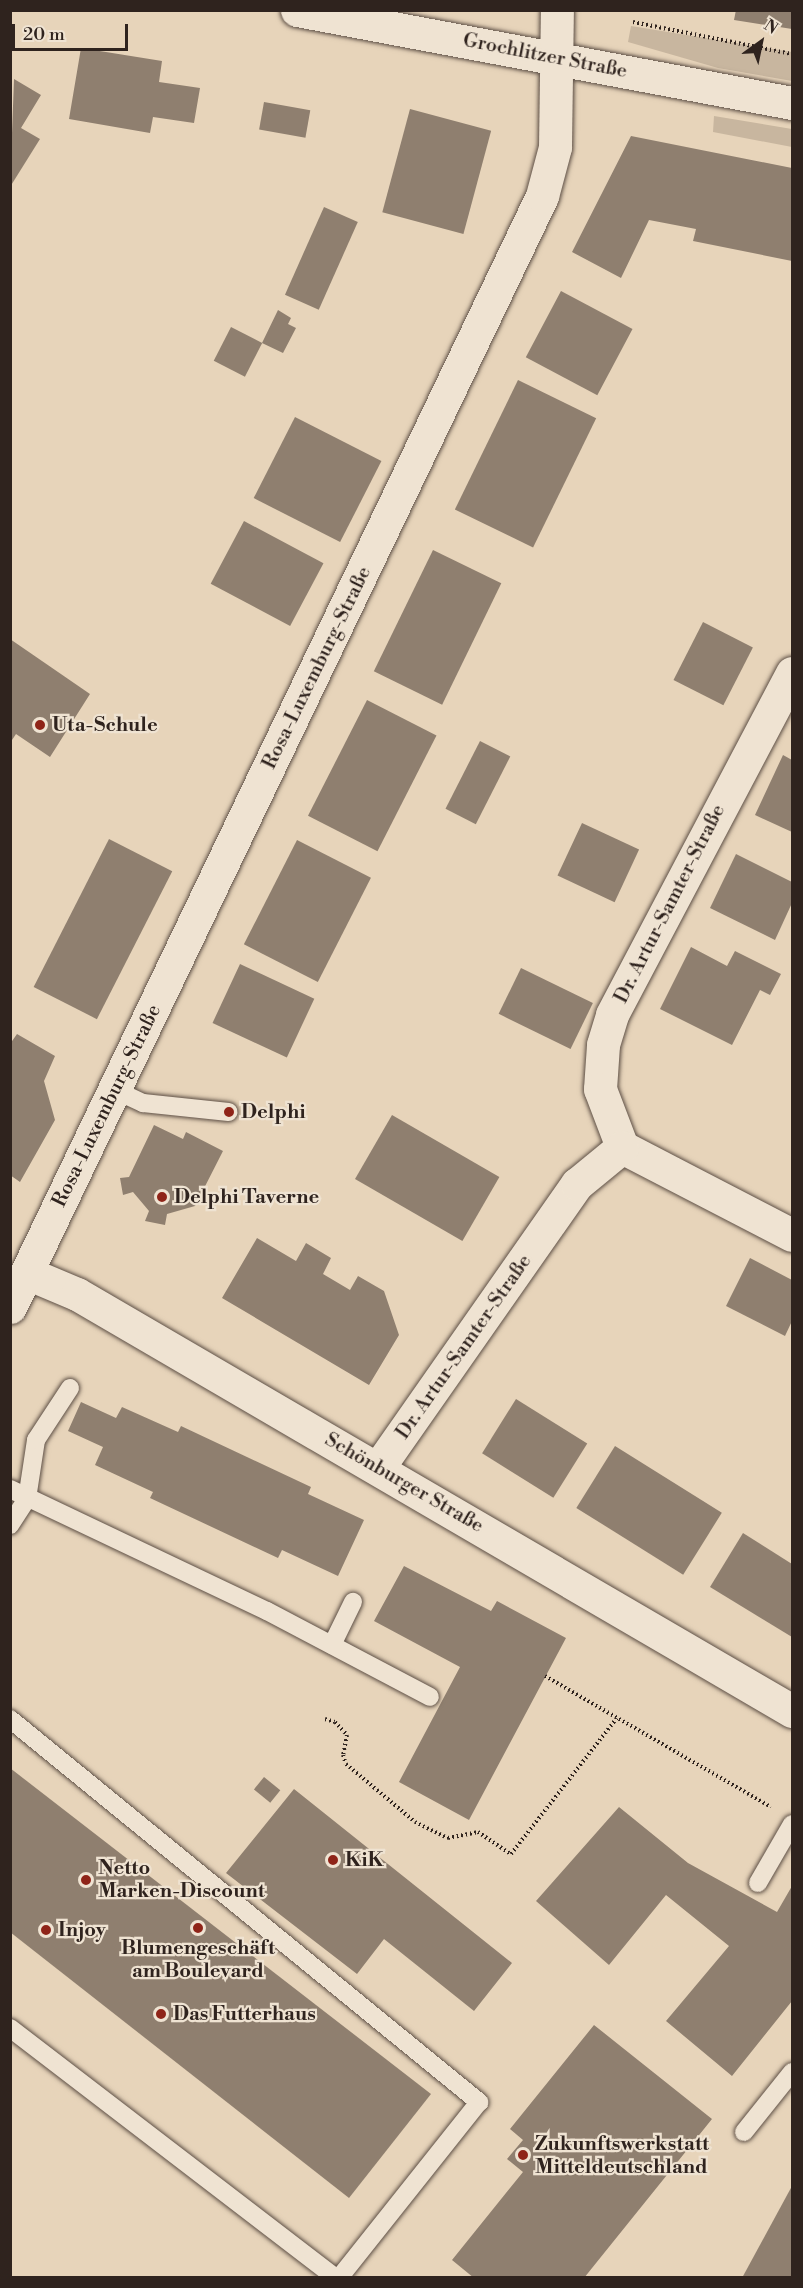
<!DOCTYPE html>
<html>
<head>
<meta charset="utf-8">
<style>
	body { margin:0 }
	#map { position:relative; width:803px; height:2288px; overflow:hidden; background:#e7d4ba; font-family:"Libre Bodoni",serif }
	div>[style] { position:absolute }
	.green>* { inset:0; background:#c8b69f }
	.building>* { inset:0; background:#8f7f6f; transform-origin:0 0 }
	.path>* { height:4px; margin-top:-2px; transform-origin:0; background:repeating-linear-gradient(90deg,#2f231e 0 1.5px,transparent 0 4.5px) }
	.roads { filter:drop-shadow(0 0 2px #5d4f45) drop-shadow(0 0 2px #5d4f45) }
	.service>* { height:18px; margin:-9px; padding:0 9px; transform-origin:9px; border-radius:9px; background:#efe3d2 }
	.minor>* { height:33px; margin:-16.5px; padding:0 16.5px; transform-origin:16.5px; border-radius:16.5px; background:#efe3d2 }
	.secondary>* { height:33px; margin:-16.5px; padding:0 16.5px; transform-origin:16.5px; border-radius:16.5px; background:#efe3d2 }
	.dots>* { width:16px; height:16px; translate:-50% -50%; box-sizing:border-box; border:3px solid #efe3d2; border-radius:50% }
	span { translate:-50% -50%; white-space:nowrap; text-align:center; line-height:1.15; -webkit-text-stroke:4.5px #efe3d2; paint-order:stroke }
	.street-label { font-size:20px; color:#2f231e }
	.poi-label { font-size:20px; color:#2f231e; font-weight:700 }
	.left { translate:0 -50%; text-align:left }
	.frame { position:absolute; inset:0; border:12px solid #2f231e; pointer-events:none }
	.north { position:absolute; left:731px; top:12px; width:60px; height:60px; -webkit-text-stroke:4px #efe3d2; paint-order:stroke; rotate:33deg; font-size:16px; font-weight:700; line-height:24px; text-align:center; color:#2f231e }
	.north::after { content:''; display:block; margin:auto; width:21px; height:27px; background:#2f231e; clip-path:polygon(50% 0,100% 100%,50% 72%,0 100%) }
	.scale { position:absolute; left:12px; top:24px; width:116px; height:27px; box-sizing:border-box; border:3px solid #2f231e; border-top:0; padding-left:8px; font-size:18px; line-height:21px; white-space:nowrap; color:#2f231e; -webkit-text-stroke:4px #efe3d2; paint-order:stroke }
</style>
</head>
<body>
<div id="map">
	<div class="green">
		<i style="clip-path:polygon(631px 26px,792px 52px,792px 81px,718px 68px,628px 42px)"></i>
		<i style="clip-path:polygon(714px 116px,792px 129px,792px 147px,713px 132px)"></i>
	</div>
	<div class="building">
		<i style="clip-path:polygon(736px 10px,792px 10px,792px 29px,734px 20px)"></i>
		<i style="clip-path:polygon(81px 48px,162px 61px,159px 82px,200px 88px,194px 123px,153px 117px,150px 133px,69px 119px)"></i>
		<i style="clip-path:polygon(14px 79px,41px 95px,21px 128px,40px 139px,10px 187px)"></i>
		<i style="left:264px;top:102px;width:47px;height:28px;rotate:10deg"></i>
		<i style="left:410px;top:109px;width:84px;height:107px;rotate:15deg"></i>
		<i style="clip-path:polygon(631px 136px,792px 168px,792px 261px,693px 241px,696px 229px,649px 220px,621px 278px,572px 252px)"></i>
		<i style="left:324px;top:207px;width:37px;height:96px;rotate:24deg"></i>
		<i style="left:561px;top:291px;width:81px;height:75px;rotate:28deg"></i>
		<i style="clip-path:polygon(278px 310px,291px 318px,288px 324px,296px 328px,283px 353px,262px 343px)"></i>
		<i style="left:231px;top:327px;width:35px;height:38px;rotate:27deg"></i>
		<i style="left:518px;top:380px;width:87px;height:144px;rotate:26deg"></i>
		<i style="left:295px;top:417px;width:97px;height:91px;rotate:27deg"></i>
		<i style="left:244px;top:521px;width:90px;height:71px;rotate:28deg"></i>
		<i style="left:433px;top:550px;width:76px;height:135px;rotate:26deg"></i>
		<i style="left:703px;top:622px;width:56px;height:65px;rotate:27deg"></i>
		<i style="clip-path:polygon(10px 639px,90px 694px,50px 757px,16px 734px,10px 743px)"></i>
		<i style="left:367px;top:700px;width:78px;height:130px;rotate:27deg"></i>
		<i style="left:480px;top:741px;width:34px;height:76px;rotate:27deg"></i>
		<i style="clip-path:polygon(783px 755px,792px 760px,792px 832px,755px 815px)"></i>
		<i style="left:582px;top:823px;width:63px;height:58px;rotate:25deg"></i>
		<i style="left:109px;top:839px;width:71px;height:166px;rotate:27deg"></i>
		<i style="left:297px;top:840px;width:83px;height:117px;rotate:27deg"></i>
		<i style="clip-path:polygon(736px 854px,792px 882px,792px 903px,775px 940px,710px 908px)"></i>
		<i style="clip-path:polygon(691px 947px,727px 966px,735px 951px,781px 974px,770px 995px,760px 990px,732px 1045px,660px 1009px)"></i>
		<i style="left:240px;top:964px;width:82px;height:65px;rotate:25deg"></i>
		<i style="left:521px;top:968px;width:80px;height:51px;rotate:26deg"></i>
		<i style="clip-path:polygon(17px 1034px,55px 1056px,44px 1081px,55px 1120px,20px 1182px,10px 1175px,10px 1044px)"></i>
		<i style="left:392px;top:1115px;width:124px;height:74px;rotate:30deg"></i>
		<i style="clip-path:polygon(154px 1125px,183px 1139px,186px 1132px,223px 1151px,195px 1206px,167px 1214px,165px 1225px,145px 1221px,149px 1211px,133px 1192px,123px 1195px,120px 1178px,129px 1177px)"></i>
		<i style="clip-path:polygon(257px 1238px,296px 1261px,306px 1243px,331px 1258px,323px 1274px,350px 1290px,358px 1276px,384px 1291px,399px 1335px,369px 1385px,222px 1298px)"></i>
		<i style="clip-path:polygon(750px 1258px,792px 1280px,792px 1321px,785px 1336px,726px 1306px)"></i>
		<i style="left:516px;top:1399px;width:84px;height:64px;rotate:32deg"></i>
		<i style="clip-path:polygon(81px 1402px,116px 1418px,122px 1407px,178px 1432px,181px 1426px,311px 1487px,308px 1494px,364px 1520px,338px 1576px,282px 1550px,278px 1558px,150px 1498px,153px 1492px,95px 1465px,103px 1447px,68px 1431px)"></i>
		<i style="left:615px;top:1446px;width:126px;height:73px;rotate:32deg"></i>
		<i style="clip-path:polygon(743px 1533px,792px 1564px,792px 1637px,710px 1587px)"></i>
		<i style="clip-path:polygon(404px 1566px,491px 1611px,497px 1601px,566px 1638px,469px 1820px,399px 1782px,460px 1667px,374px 1621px)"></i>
		<i style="clip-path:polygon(10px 1768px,431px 2094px,349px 2198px,10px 1932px)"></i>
		<i style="left:264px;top:1777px;width:21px;height:16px;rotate:39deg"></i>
		<i style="clip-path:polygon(294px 1789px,512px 1963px,474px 2011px,384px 1939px,357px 1974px,226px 1873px)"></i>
		<i style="clip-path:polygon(619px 1807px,688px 1863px,777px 1912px,792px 1886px,792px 2001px,732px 2076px,666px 2021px,729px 1946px,666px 1895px,609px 1965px,536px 1901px)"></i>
		<i style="clip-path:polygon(594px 2025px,712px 2119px,584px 2278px,474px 2278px,452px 2260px,523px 2172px,507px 2159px,523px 2140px,510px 2129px)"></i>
		<i style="clip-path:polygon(792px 2186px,792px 2278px,742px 2278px)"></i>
	</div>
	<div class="path">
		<i style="left:633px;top:22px;width:162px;rotate:11.4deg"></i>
		<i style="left:545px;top:1676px;width:261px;rotate:30.1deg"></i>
		<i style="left:325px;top:1719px;width:10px;rotate:17deg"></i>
		<i style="left:335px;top:1722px;width:18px;rotate:47deg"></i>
		<i style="left:347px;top:1735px;width:20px;rotate:101deg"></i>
		<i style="left:343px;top:1755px;width:9px;rotate:72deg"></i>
		<i style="left:346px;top:1764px;width:90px;rotate:40deg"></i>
		<i style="left:415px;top:1822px;width:37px;rotate:26deg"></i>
		<i style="left:448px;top:1838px;width:31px;rotate:-11deg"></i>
		<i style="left:478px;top:1832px;width:40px;rotate:34deg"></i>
		<i style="left:511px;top:1854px;width:172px;rotate:-52.1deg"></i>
	</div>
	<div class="roads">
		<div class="service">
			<i style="left:115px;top:1090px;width:31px;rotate:25deg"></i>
			<i style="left:143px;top:1103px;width:86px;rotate:6deg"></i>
			<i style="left:10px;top:1489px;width:284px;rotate:25.4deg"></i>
			<i style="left:267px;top:1611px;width:184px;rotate:27.8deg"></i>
			<i style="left:10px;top:1525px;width:31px;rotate:-57deg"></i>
			<i style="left:27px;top:1499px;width:60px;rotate:-81.3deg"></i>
			<i style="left:36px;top:1440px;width:62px;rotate:-56.8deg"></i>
			<i style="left:332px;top:1645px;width:48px;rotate:-64deg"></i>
			<i style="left:10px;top:1719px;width:606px;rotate:39.24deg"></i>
			<i style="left:479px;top:2102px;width:225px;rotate:128.5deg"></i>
			<i style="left:758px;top:1883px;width:68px;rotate:-60deg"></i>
			<i style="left:10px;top:2028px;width:411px;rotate:37.5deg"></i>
			<i style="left:744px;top:2132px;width:77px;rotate:-51.3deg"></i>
		</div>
		<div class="minor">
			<i style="left:297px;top:10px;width:504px;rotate:10.64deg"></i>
			<i style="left:792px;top:673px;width:386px;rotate:117.8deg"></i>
			<i style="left:612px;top:1015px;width:31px;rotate:107deg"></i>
			<i style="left:603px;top:1045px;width:44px;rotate:93.9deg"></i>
			<i style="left:600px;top:1089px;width:62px;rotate:69.2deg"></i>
			<i style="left:622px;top:1147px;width:191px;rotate:27.4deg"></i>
			<i style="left:378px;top:1468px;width:347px;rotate:-55deg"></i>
			<i style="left:577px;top:1184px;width:58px;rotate:-39.4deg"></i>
		</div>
		<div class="secondary">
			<i style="left:27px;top:1273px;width:54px;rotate:22.8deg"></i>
			<i style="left:77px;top:1294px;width:828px;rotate:30.25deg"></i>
			<i style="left:10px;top:1307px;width:1232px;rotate:-64.41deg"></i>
			<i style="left:542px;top:196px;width:51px;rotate:-75.1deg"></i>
			<i style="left:555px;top:147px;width:137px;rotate:-89.2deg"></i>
		</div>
	</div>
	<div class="dots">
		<i style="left:40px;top:725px;background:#8f2418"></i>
		<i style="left:229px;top:1112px;background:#8f2418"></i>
		<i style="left:162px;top:1197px;background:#8f2418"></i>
		<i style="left:333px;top:1860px;background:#8f2418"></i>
		<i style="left:86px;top:1880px;background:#8f2418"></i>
		<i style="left:198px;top:1928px;background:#8f2418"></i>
		<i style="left:46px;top:1930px;background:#8f2418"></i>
		<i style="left:161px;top:2014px;background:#8f2418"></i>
		<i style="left:523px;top:2155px;background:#8f2418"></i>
	</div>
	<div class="street-label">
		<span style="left:545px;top:56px;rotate:11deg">Grochlitzer Straße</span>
		<span style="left:317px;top:668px;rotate:-64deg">Rosa-Luxemburg-Straße</span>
		<span style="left:670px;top:904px;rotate:-63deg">Dr. Artur-Samter-Straße</span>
		<span style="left:107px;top:1106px;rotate:-64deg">Rosa-Luxemburg-Straße</span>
		<span style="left:464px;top:1347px;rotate:-55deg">Dr. Artur-Samter-Straße</span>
		<span style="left:404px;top:1483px;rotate:30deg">Schönburger Straße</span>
	</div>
	<div class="poi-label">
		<span class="left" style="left:52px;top:725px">Uta-Schule</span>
		<span class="left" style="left:241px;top:1112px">Delphi</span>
		<span class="left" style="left:174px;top:1197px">Delphi Taverne</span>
		<span class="left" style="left:345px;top:1860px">KiK</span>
		<span class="left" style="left:98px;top:1880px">Netto<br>Marken-Discount</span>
		<span class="left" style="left:58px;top:1930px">Injoy</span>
		<span style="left:198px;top:1960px">Blumengeschäft<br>am Boulevard</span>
		<span class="left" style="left:173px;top:2014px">Das Futterhaus</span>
		<span class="left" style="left:535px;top:2156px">Zukunftswerkstatt<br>Mitteldeutschland</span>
	</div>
	<div class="frame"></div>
	<div class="north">N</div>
	<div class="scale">20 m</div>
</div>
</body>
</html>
